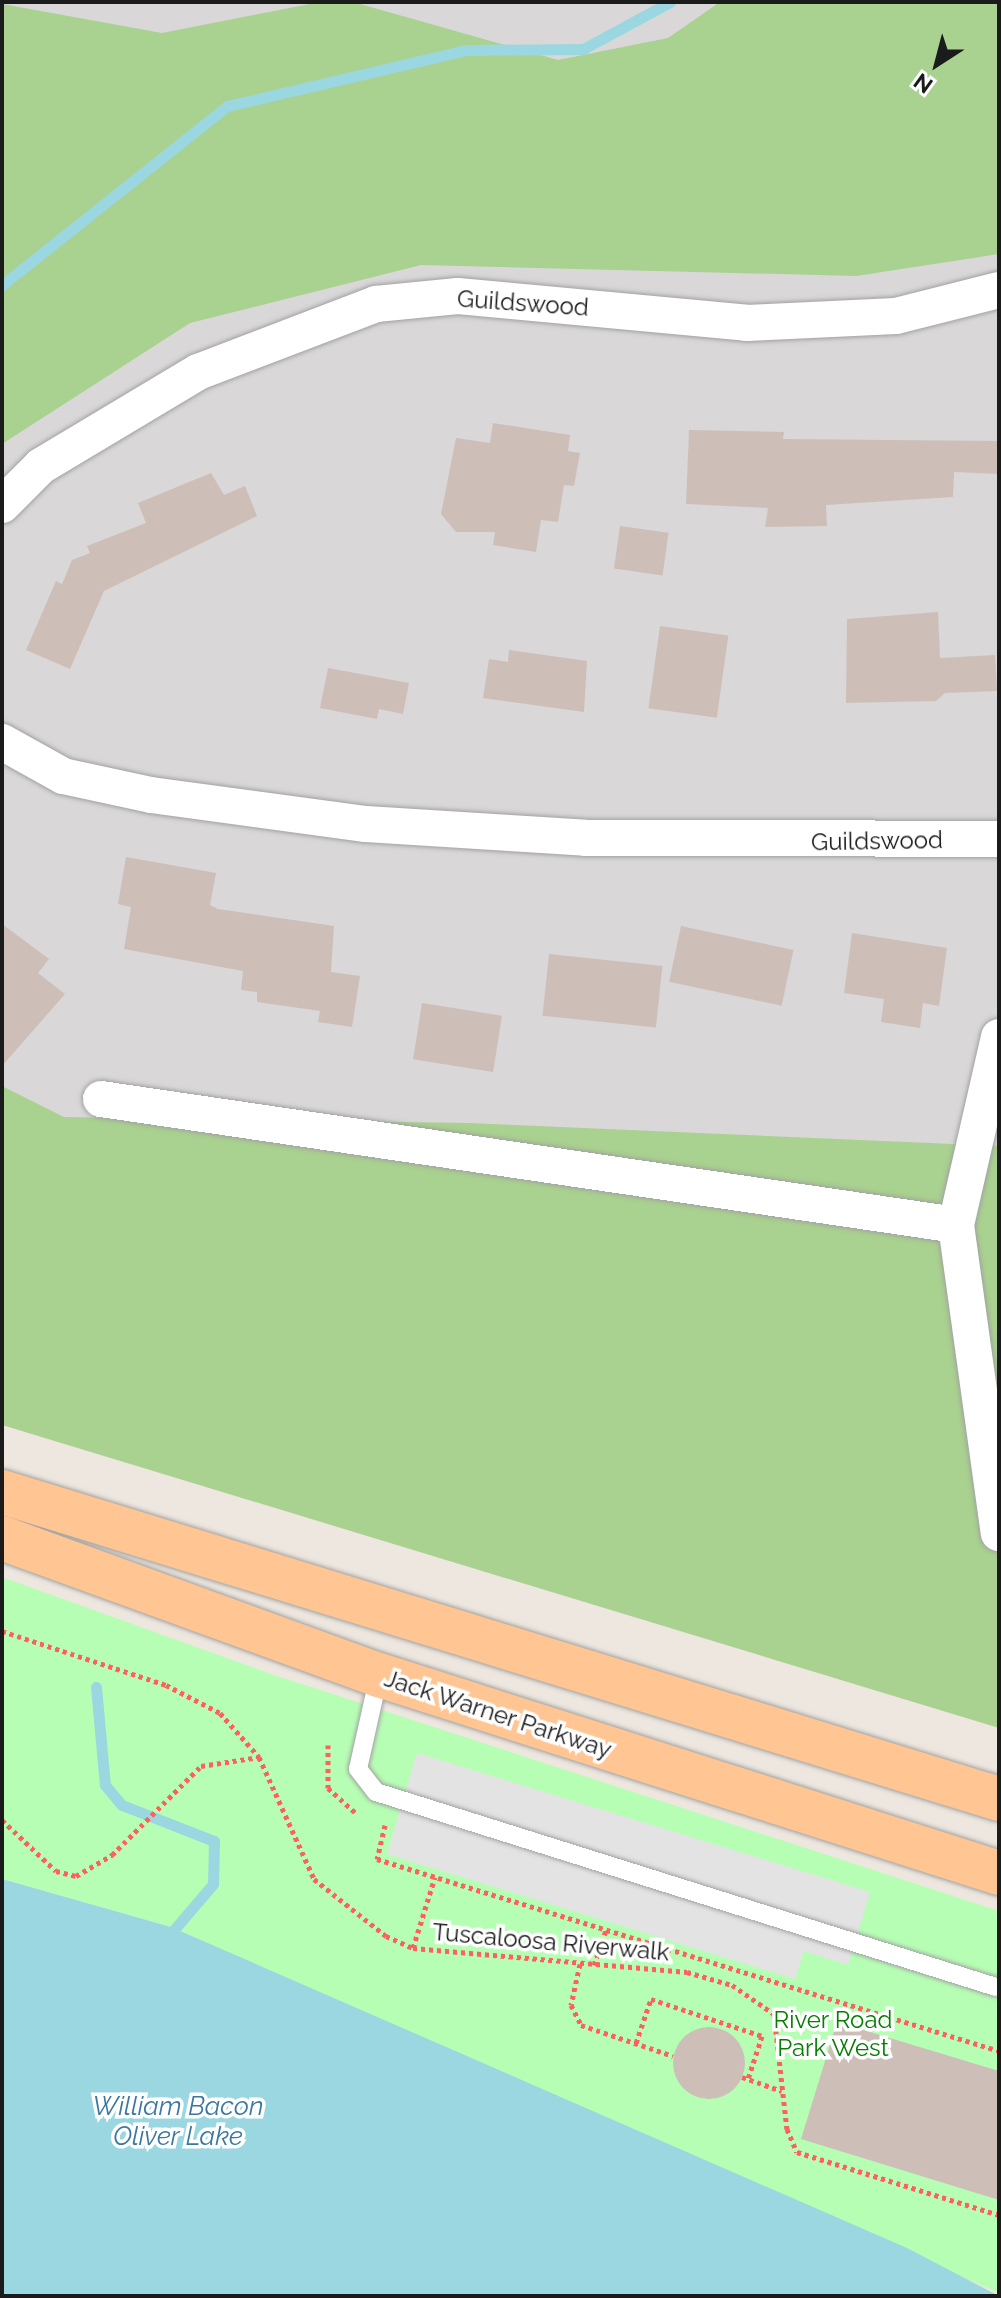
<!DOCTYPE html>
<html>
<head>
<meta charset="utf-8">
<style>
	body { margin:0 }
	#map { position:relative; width:1001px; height:2298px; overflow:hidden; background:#eee7df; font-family:Raleway,sans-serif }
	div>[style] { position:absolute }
	.residential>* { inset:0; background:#d9d7d8 }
	.forest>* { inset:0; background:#a9d18f }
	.park>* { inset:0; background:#b7feb5 }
	.parking>* { inset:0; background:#e3e3e3 }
	.water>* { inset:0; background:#9ad7e0 }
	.stream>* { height:11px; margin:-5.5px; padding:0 5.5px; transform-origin:5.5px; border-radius:5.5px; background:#9ad7e0 }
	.building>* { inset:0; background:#cdbfb8; transform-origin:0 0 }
	.round { border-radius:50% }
	.path>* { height:5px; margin-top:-2.5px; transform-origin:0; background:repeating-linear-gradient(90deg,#ff5f5e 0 4px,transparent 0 8px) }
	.roads { filter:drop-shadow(0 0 2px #a2a2a2) drop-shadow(0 0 2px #a2a2a2) }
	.service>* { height:18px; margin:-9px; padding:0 9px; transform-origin:9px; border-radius:9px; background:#fff }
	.minor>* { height:36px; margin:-18px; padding:0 18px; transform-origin:18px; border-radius:18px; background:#fff }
	.primary>* { height:44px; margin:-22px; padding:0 22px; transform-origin:22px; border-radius:22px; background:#ffc592 }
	span { translate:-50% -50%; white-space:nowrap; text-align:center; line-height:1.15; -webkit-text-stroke:7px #fff; paint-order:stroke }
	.street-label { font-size:24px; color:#1b1b1b }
	.park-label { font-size:24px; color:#047f02 }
	.water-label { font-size:26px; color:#3b78a1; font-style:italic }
	.frame { position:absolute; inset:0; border:4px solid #1b1b1b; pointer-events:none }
	.north { position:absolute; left:897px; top:24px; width:80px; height:80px; -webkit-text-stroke:6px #fff; paint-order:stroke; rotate:216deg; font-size:22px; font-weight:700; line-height:32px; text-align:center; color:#1b1b1b }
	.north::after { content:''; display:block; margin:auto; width:28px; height:36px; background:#1b1b1b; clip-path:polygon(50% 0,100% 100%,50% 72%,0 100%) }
</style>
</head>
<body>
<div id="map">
	<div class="residential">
		<i style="clip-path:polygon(2px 2px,999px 2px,999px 1513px,2px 1271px)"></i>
	</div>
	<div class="forest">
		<i style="clip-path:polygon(320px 2px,353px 2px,558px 60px,668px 38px,720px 2px,999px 2px,999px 254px,856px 276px,421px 265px,190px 323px,2px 444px,2px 4px,162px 33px)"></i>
		<i style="clip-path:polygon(2px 1086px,64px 1117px,468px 1123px,999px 1146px,999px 1728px,2px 1425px)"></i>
	</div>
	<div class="park">
		<i style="clip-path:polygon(2px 1577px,274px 1675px,999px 1911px,999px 2293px,171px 1927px,2px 1879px)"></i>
	</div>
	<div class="parking">
		<i style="clip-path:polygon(417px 1753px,870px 1892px,848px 1965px,804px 1951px,795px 1979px,387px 1854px)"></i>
	</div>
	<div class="water">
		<i style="clip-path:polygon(2px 1879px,171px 1927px,907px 2248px,999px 2296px,2px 2296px)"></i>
	</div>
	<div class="stream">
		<i style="left:2px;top:285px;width:288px;rotate:-38.5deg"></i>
		<i style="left:227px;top:106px;width:244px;rotate:-13.2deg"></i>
		<i style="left:465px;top:50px;width:118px;rotate:-0.5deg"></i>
		<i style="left:583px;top:49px;width:99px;rotate:-28.4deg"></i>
		<i style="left:96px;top:1687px;width:98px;rotate:84.8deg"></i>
		<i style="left:105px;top:1785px;width:26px;rotate:50deg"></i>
		<i style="left:122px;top:1805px;width:99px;rotate:21.4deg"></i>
		<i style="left:214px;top:1841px;width:43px;rotate:91.3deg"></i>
		<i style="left:213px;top:1884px;width:72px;rotate:130.5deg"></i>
	</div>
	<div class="building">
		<i style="clip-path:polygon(493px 423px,570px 435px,568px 451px,580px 453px,574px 486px,564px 485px,558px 522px,541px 520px,536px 552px,493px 545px,495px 532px,456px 532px,441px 514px,456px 438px,490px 443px)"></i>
		<i style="clip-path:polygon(689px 430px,784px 432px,783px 439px,999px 441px,999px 474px,954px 472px,953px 497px,826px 505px,827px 526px,765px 527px,768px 508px,686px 504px)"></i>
		<i style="clip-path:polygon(211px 473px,224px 495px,245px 486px,257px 516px,104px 591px,70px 669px,26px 650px,56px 581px,62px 584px,72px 560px,90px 553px,87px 546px,146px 523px,138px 503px)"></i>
		<i style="left:620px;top:526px;width:49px;height:43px;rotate:8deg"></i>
		<i style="clip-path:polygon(938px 612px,940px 658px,995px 655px,997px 691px,945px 693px,936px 701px,846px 703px,847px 619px)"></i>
		<i style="left:660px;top:626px;width:69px;height:83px;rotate:8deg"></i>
		<i style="clip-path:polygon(509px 650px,587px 661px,584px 712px,483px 698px,489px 659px,508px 662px)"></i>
		<i style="clip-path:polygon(328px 668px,409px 683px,403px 714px,379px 709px,377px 719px,320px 708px)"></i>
		<i style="clip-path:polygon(126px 857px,216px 873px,210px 905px,218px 909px,334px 926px,331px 972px,360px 976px,352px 1027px,318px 1022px,320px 1011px,257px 1002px,257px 992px,241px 990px,243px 971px,124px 949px,131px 907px,118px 904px)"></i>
		<i style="clip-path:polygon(2px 924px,49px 959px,38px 973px,65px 994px,2px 1066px)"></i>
		<i style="left:681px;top:926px;width:115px;height:57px;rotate:12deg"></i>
		<i style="clip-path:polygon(852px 933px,947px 948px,939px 1006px,923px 1003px,920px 1028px,881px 1022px,884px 999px,844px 993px)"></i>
		<i style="left:549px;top:954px;width:114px;height:62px;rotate:6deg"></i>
		<i style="left:422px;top:1003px;width:81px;height:57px;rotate:9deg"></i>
		<i style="clip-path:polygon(837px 2022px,999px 2071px,999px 2200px,801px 2139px)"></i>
		<i class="round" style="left:673px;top:2027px;width:72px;height:72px"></i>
	</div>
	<div class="path">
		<i style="left:2px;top:1631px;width:173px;rotate:18.2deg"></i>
		<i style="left:166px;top:1685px;width:61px;rotate:27.4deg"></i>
		<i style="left:220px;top:1713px;width:59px;rotate:48.4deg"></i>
		<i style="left:259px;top:1757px;width:134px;rotate:65.7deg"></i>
		<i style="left:314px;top:1879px;width:92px;rotate:38.4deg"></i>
		<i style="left:386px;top:1936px;width:30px;rotate:24deg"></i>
		<i style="left:413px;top:1948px;width:275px;rotate:5deg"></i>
		<i style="left:687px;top:1972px;width:47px;rotate:16.1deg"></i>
		<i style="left:732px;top:1985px;width:51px;rotate:34.6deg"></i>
		<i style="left:774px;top:2014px;width:116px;rotate:83.6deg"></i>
		<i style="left:787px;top:2129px;width:25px;rotate:67deg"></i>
		<i style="left:797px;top:2152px;width:212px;rotate:17.3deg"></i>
		<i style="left:328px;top:1745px;width:43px;rotate:90deg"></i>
		<i style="left:328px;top:1788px;width:39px;rotate:42deg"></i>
		<i style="left:2px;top:1820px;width:74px;rotate:43.4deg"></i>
		<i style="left:56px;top:1871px;width:21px;rotate:14deg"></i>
		<i style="left:76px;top:1876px;width:42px;rotate:-30.3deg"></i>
		<i style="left:112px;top:1855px;width:126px;rotate:-45deg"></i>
		<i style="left:201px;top:1766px;width:59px;rotate:-8.8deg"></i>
		<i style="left:385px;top:1825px;width:35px;rotate:103deg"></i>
		<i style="left:377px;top:1859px;width:651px;rotate:17.15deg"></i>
		<i style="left:413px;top:1948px;width:74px;rotate:-72.8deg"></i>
		<i style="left:580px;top:1964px;width:42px;rotate:102.4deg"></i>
		<i style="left:571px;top:2005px;width:22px;rotate:63deg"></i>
		<i style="left:581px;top:2025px;width:97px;rotate:18.6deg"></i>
		<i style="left:594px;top:1965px;width:37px;rotate:-71deg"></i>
		<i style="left:636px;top:2043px;width:46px;rotate:-71.2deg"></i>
		<i style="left:651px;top:1999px;width:117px;rotate:18.4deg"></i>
		<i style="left:762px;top:2036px;width:45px;rotate:108deg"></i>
		<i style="left:742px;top:2077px;width:42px;rotate:19.3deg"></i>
	</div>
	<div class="roads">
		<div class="service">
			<i style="left:379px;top:1675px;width:96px;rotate:102.6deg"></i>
			<i style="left:358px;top:1769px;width:29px;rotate:52deg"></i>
			<i style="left:376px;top:1792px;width:650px;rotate:17.46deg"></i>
		</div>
		<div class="minor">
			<i style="left:2px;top:505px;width:55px;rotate:-45deg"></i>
			<i style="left:41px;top:466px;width:183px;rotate:-30.9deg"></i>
			<i style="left:198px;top:372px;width:191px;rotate:-20.9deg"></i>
			<i style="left:376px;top:304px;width:82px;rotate:-5.6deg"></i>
			<i style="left:458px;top:296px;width:290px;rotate:5.3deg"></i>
			<i style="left:747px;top:323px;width:149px;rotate:-2.7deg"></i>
			<i style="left:896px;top:316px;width:106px;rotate:-14.2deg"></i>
			<i style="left:2px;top:742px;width:70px;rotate:29.1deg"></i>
			<i style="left:63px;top:776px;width:90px;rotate:12.2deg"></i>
			<i style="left:151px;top:795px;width:217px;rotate:7.7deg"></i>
			<i style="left:366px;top:824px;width:220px;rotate:3.6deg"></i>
			<i style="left:586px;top:838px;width:413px;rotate:0.1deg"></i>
			<i style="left:999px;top:1037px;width:193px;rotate:102.9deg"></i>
			<i style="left:956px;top:1225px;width:311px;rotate:82.1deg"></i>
			<i style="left:101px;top:1099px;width:864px;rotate:8.38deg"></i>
		</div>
		<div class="primary">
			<i style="left:2px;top:1492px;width:1043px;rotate:17.11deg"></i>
			<i style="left:2px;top:1538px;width:401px;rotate:20deg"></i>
			<i style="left:379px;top:1675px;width:651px;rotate:17.71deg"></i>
		</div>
	</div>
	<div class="street-label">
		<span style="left:523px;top:303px;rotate:4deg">Guildswood</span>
		<span style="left:877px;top:841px;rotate:-1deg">Guildswood</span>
		<span style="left:498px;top:1714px;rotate:18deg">Jack Warner Parkway</span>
		<span style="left:551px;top:1942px;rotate:5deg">Tuscaloosa Riverwalk</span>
	</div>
	<div class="park-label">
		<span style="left:833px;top:2034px">River Road<br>Park West</span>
	</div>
	<div class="water-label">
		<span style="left:178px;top:2122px">William Bacon<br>Oliver Lake</span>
	</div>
	<div class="frame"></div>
	<div class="north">N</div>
</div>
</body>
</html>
